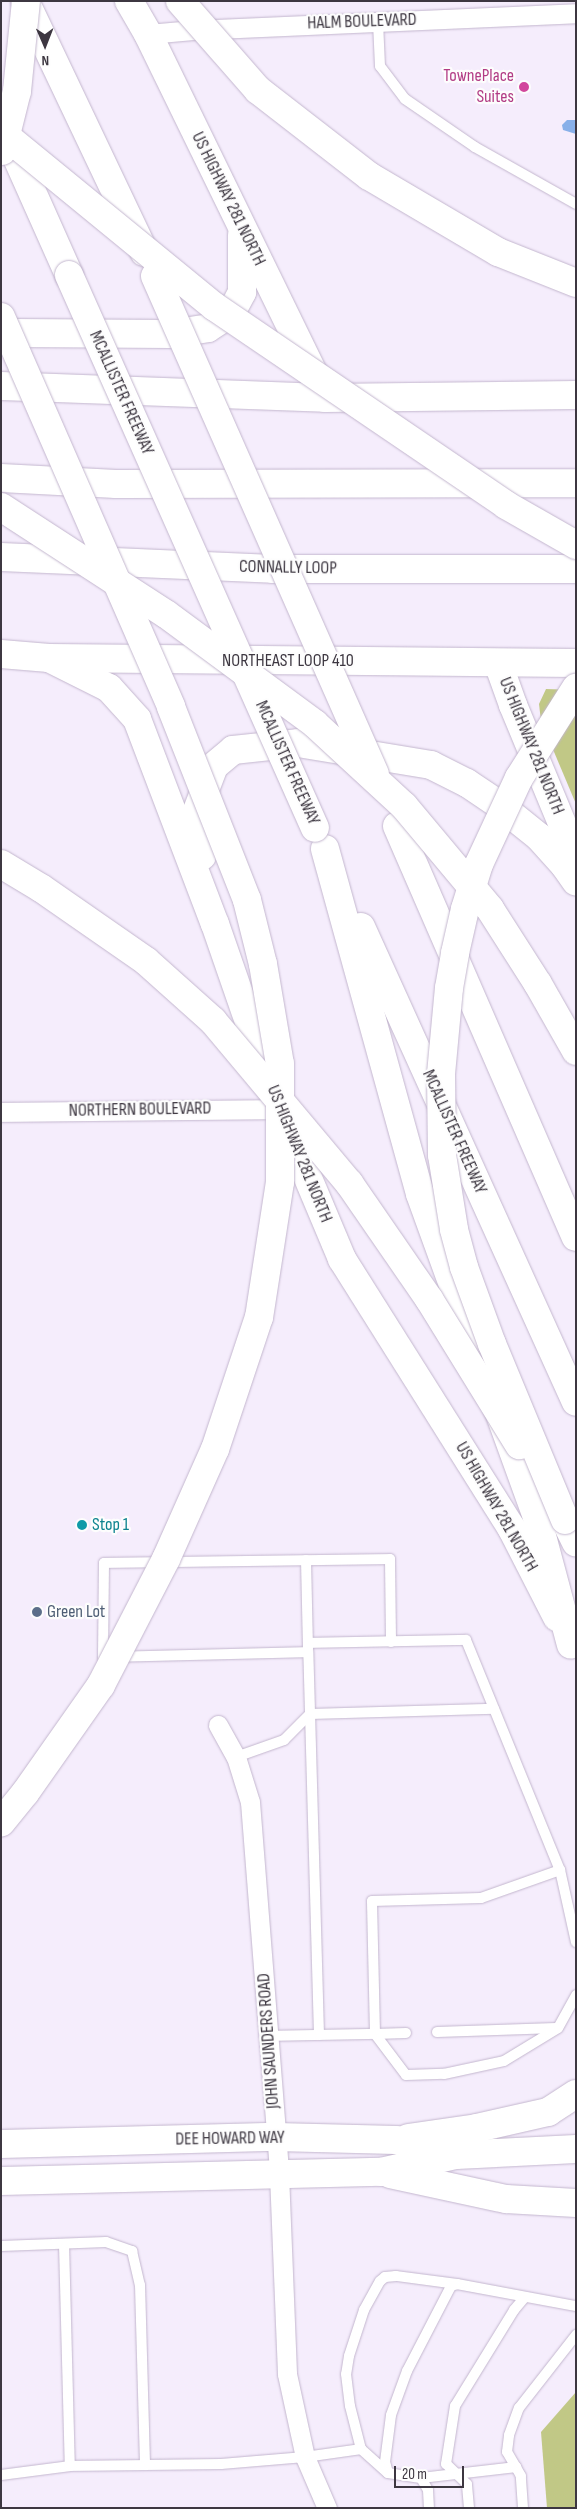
<!DOCTYPE html>
<html>
<head>
<meta charset="utf-8">
<style>
	body { margin:0 }
	#map { position:relative; width:577px; height:2509px; overflow:hidden; background:#f5edfc; font-family:"Sofia Sans Condensed",sans-serif }
	div>[style] { position:absolute }
	.green>* { inset:0; background:#c1c886 }
	.water>* { inset:0; background:#88b0e9 }
	.roads { filter:drop-shadow(0 0 1px #c3b6ce) drop-shadow(0 0 1px #c3b6ce) }
	.service>* { height:10px; margin:-5px; padding:0 5px; transform-origin:5px; border-radius:5px; background:#fff }
	.minor>* { height:19px; margin:-9.5px; padding:0 9.5px; transform-origin:9.5px; border-radius:9.5px; background:#fff }
	.secondary>* { height:28px; margin:-14px; padding:0 14px; transform-origin:14px; border-radius:14px; background:#fff }
	.motorway>* { height:28px; margin:-14px; padding:0 14px; transform-origin:14px; border-radius:14px; background:#fff }
	.bridges { filter:drop-shadow(0 0 1px #c3b6ce) drop-shadow(0 0 1px #c3b6ce) }
	.motorway-bridge>* { height:28px; margin:-14px; padding:0 14px; transform-origin:14px; border-radius:14px; background:#fff }
	.dots>* { width:14px; height:14px; translate:-50% -50%; box-sizing:border-box; border:2px solid #fdfdfd; border-radius:50% }
	span { translate:-50% -50%; white-space:nowrap; text-align:center; line-height:1.15; -webkit-text-stroke:4.5px #fdfdfd; paint-order:stroke }
	.street-label { font-size:18px; color:#3d3741 }
	.hotel-label { font-size:18px; color:#b23c85 }
	.right { translate:-100% -50%; text-align:right }
	.culture-label { font-size:18px; color:#0d838f }
	.left { translate:0 -50%; text-align:left }
	.service-label { font-size:18px; color:#4e5e75 }
	.frame { position:absolute; inset:0; border:2px solid #3d3741; pointer-events:none }
	.north { position:absolute; left:20px; top:20px; width:50px; height:50px; -webkit-text-stroke:4px #fdfdfd; paint-order:stroke; rotate:179deg; font-size:14px; font-weight:700; line-height:20px; text-align:center; color:#3d3741 }
	.north::after { content:''; display:block; margin:auto; width:18px; height:22px; background:#3d3741; clip-path:polygon(50% 0,100% 100%,50% 72%,0 100%) }
	.scale { position:absolute; left:394px; top:2466px; width:70px; height:22px; box-sizing:border-box; border:2px solid #3d3741; border-top:0; padding-left:6px; font-size:15px; line-height:18px; white-space:nowrap; color:#3d3741; -webkit-text-stroke:4px #fdfdfd; paint-order:stroke }
</style>
</head>
<body>
<div id="map">
	<div class="green">
		<i style="clip-path:polygon(546px 689px,576px 690px,576px 804px,541px 721px,539px 704px)"></i>
		<i style="clip-path:polygon(576px 2392px,576px 2508px,547px 2508px,541px 2432px)"></i>
	</div>
	<div class="water">
		<i style="clip-path:polygon(567px 120px,576px 120px,576px 134px,563px 130px,562px 125px)"></i>
	</div>
	<div class="roads">
		<div class="service">
			<i style="left:378px;top:22px;width:44px;rotate:87.4deg"></i>
			<i style="left:380px;top:66px;width:41px;rotate:52.9deg"></i>
			<i style="left:405px;top:99px;width:85px;rotate:34.4deg"></i>
			<i style="left:475px;top:147px;width:116px;rotate:29.4deg"></i>
			<i style="left:306px;top:1560px;width:89px;rotate:88.7deg"></i>
			<i style="left:308px;top:1643px;width:158px;rotate:-1.1deg"></i>
			<i style="left:466px;top:1640px;width:248px;rotate:67.8deg"></i>
			<i style="left:560px;top:1870px;width:74px;rotate:77.5deg"></i>
			<i style="left:236px;top:1757px;width:51px;rotate:-19.5deg"></i>
			<i style="left:284px;top:1740px;width:37px;rotate:-45deg"></i>
			<i style="left:310px;top:1714px;width:184px;rotate:-1.6deg"></i>
			<i style="left:437px;top:2032px;width:119px;rotate:-1.9deg"></i>
			<i style="left:375px;top:2034px;width:51px;rotate:52.9deg"></i>
			<i style="left:406px;top:2075px;width:38px;rotate:-2deg"></i>
			<i style="left:444px;top:2074px;width:61px;rotate:-12.2deg"></i>
			<i style="left:504px;top:2061px;width:63px;rotate:-31.4deg"></i>
			<i style="left:558px;top:2028px;width:38px;rotate:-61deg"></i>
			<i style="left:375px;top:2034px;width:31px;rotate:-2deg"></i>
			<i style="left:319px;top:2035px;width:383px;rotate:-91.6deg"></i>
			<i style="left:308px;top:1652px;width:205px;rotate:178.6deg"></i>
			<i style="left:103px;top:1657px;width:94px;rotate:-89.4deg"></i>
			<i style="left:104px;top:1563px;width:286px;rotate:-0.8deg"></i>
			<i style="left:390px;top:1559px;width:83px;rotate:89.3deg"></i>
			<i style="left:269px;top:2036px;width:106px;rotate:-1.1deg"></i>
			<i style="left:375px;top:2034px;width:133px;rotate:-91.3deg"></i>
			<i style="left:372px;top:1901px;width:109px;rotate:-1.6deg"></i>
			<i style="left:481px;top:1898px;width:84px;rotate:-19.5deg"></i>
			<i style="left:64px;top:2244px;width:222px;rotate:88.5deg"></i>
			<i style="left:70px;top:2466px;width:75px;rotate:-0.8deg"></i>
			<i style="left:1px;top:2246px;width:105px;rotate:-2.2deg"></i>
			<i style="left:106px;top:2242px;width:28px;rotate:19deg"></i>
			<i style="left:132px;top:2251px;width:35px;rotate:77deg"></i>
			<i style="left:140px;top:2285px;width:180px;rotate:88.4deg"></i>
			<i style="left:145px;top:2465px;width:76px;rotate:-0.8deg"></i>
			<i style="left:221px;top:2464px;width:84px;rotate:-4.8deg"></i>
			<i style="left:305px;top:2457px;width:57px;rotate:-8.1deg"></i>
			<i style="left:457px;top:2284px;width:62px;rotate:-172.5deg"></i>
			<i style="left:396px;top:2276px;width:11px;rotate:175deg"></i>
			<i style="left:385px;top:2277px;width:6px;rotate:141deg"></i>
			<i style="left:380px;top:2281px;width:33px;rotate:119deg"></i>
			<i style="left:364px;top:2310px;width:48px;rotate:108.1deg"></i>
			<i style="left:349px;top:2356px;width:18px;rotate:99deg"></i>
			<i style="left:346px;top:2374px;width:32px;rotate:83deg"></i>
			<i style="left:350px;top:2406px;width:44px;rotate:75.7deg"></i>
			<i style="left:361px;top:2449px;width:36px;rotate:42deg"></i>
			<i style="left:388px;top:2473px;width:33px;rotate:9deg"></i>
			<i style="left:421px;top:2478px;width:96px;rotate:-6.6deg"></i>
			<i style="left:388px;top:2473px;width:11px;rotate:-105deg"></i>
			<i style="left:385px;top:2462px;width:47px;rotate:-82.7deg"></i>
			<i style="left:391px;top:2415px;width:47px;rotate:-70deg"></i>
			<i style="left:407px;top:2371px;width:96px;rotate:-62.6deg"></i>
			<i style="left:451px;top:2286px;width:6px;rotate:-18deg"></i>
			<i style="left:457px;top:2284px;width:121px;rotate:10.5deg"></i>
			<i style="left:1px;top:2475px;width:70px;rotate:-7.4deg"></i>
			<i style="left:421px;top:2478px;width:14px;rotate:60deg"></i>
			<i style="left:428px;top:2490px;width:18px;rotate:87deg"></i>
			<i style="left:469px;top:2508px;width:24px;rotate:-95deg"></i>
			<i style="left:467px;top:2484px;width:29px;rotate:-136deg"></i>
			<i style="left:446px;top:2464px;width:59px;rotate:-81.2deg"></i>
			<i style="left:455px;top:2406px;width:113px;rotate:-58.4deg"></i>
			<i style="left:514px;top:2310px;width:17px;rotate:-50deg"></i>
			<i style="left:523px;top:2508px;width:32px;rotate:-94deg"></i>
			<i style="left:521px;top:2476px;width:28px;rotate:-120deg"></i>
			<i style="left:507px;top:2452px;width:17px;rotate:-83deg"></i>
			<i style="left:509px;top:2435px;width:29px;rotate:-70deg"></i>
			<i style="left:519px;top:2408px;width:93px;rotate:-52deg"></i>
		</div>
		<div class="minor">
			<i style="left:148px;top:34px;width:45px;rotate:-5.1deg"></i>
			<i style="left:193px;top:30px;width:383px;rotate:-2.5deg"></i>
			<i style="left:1px;top:1112px;width:278px;rotate:-0.6deg"></i>
			<i style="left:218px;top:1725px;width:37px;rotate:61deg"></i>
			<i style="left:236px;top:1757px;width:47px;rotate:72.7deg"></i>
			<i style="left:250px;top:1802px;width:373px;rotate:85.5deg"></i>
			<i style="left:279px;top:2174px;width:200px;rotate:87.7deg"></i>
			<i style="left:287px;top:2374px;width:85px;rotate:77.8deg"></i>
			<i style="left:305px;top:2457px;width:56px;rotate:66.7deg"></i>
		</div>
		<div class="secondary">
			<i style="left:129px;top:1px;width:38px;rotate:60deg"></i>
			<i style="left:148px;top:34px;width:388px;rotate:64deg"></i>
			<i style="left:1px;top:331px;width:13px;rotate:9deg"></i>
			<i style="left:14px;top:333px;width:157px;rotate:0.4deg"></i>
			<i style="left:171px;top:334px;width:37px;rotate:-9deg"></i>
			<i style="left:208px;top:328px;width:27px;rotate:-33deg"></i>
			<i style="left:231px;top:313px;width:24px;rotate:-62deg"></i>
			<i style="left:242px;top:292px;width:57px;rotate:-90deg"></i>
			<i style="left:1px;top:386px;width:324px;rotate:2.1deg"></i>
			<i style="left:325px;top:398px;width:251px;rotate:-0.7deg"></i>
			<i style="left:1px;top:654px;width:48px;rotate:4.8deg"></i>
			<i style="left:49px;top:658px;width:527px;rotate:0.54deg"></i>
			<i style="left:49px;top:658px;width:67px;rotate:26.6deg"></i>
			<i style="left:109px;top:688px;width:42px;rotate:47.9deg"></i>
			<i style="left:137px;top:719px;width:219px;rotate:69.2deg"></i>
			<i style="left:215px;top:924px;width:196px;rotate:70.9deg"></i>
			<i style="left:279px;top:1109px;width:163px;rotate:67.2deg"></i>
			<i style="left:342px;top:1259px;width:319px;rotate:57.8deg"></i>
			<i style="left:512px;top:1529px;width:99px;rotate:62.9deg"></i>
			<i style="left:498px;top:663px;width:45px;rotate:70.3deg"></i>
			<i style="left:513px;top:705px;width:165px;rotate:67.5deg"></i>
			<i style="left:202px;top:856px;width:41px;rotate:-99.9deg"></i>
			<i style="left:195px;top:816px;width:53px;rotate:-69.2deg"></i>
			<i style="left:214px;top:766px;width:25px;rotate:-40deg"></i>
			<i style="left:233px;top:750px;width:65px;rotate:-6.1deg"></i>
			<i style="left:298px;top:743px;width:135px;rotate:9.4deg"></i>
			<i style="left:431px;top:765px;width:40px;rotate:26.6deg"></i>
			<i style="left:467px;top:783px;width:37px;rotate:34deg"></i>
			<i style="left:498px;top:804px;width:53px;rotate:38.8deg"></i>
			<i style="left:539px;top:837px;width:39px;rotate:48deg"></i>
			<i style="left:565px;top:866px;width:19px;rotate:55deg"></i>
			<i style="left:408px;top:2138px;width:70px;rotate:-8.2deg"></i>
			<i style="left:477px;top:2128px;width:73px;rotate:-12.7deg"></i>
			<i style="left:548px;top:2112px;width:33px;rotate:-33deg"></i>
			<i style="left:1px;top:2144px;width:275px;rotate:-1.5deg"></i>
			<i style="left:276px;top:2137px;width:120px;rotate:1.4deg"></i>
			<i style="left:396px;top:2140px;width:58px;rotate:14deg"></i>
			<i style="left:390px;top:2174px;width:119px;rotate:12.2deg"></i>
			<i style="left:506px;top:2199px;width:70px;rotate:3.3deg"></i>
			<i style="left:1px;top:2181px;width:380px;rotate:-1.4deg"></i>
			<i style="left:381px;top:2172px;width:77px;rotate:-12.8deg"></i>
			<i style="left:456px;top:2155px;width:120px;rotate:-2.9deg"></i>
		</div>
		<div class="motorway">
			<i style="left:25px;top:1px;width:278px;rotate:64.6deg"></i>
			<i style="left:5px;top:131px;width:158px;rotate:66deg"></i>
			<i style="left:1px;top:478px;width:115px;rotate:3deg"></i>
			<i style="left:116px;top:484px;width:460px;rotate:-0.1deg"></i>
			<i style="left:1px;top:557px;width:272px;rotate:2.5deg"></i>
			<i style="left:273px;top:569px;width:303px"></i>
			<i style="left:397px;top:826px;width:448px;rotate:66.5deg"></i>
			<i style="left:325px;top:849px;width:358px;rotate:74.6deg"></i>
			<i style="left:420px;top:1194px;width:344px;rotate:70.1deg"></i>
			<i style="left:537px;top:1517px;width:132px;rotate:75.1deg"></i>
			<i style="left:361px;top:927px;width:521px;rotate:65.65deg"></i>
			<i style="left:565px;top:1520px;width:25px;rotate:64deg"></i>
		</div>
	</div>
	<div class="bridges">
		<div class="motorway-bridge">
			<i style="left:180px;top:1px;width:118px;rotate:48.8deg"></i>
			<i style="left:258px;top:90px;width:140px;rotate:37.8deg"></i>
			<i style="left:369px;top:176px;width:150px;rotate:30.5deg"></i>
			<i style="left:498px;top:252px;width:84px;rotate:21.7deg"></i>
			<i style="left:1px;top:132px;width:276px;rotate:39.3deg"></i>
			<i style="left:215px;top:307px;width:352px;rotate:34.2deg"></i>
			<i style="left:506px;top:505px;width:81px;rotate:29.7deg"></i>
			<i style="left:2px;top:151px;width:62px;rotate:-76deg"></i>
			<i style="left:17px;top:91px;width:90px;rotate:-84.3deg"></i>
			<i style="left:69px;top:275px;width:605px;rotate:66.02deg"></i>
			<i style="left:155px;top:276px;width:544px;rotate:66.17deg"></i>
			<i style="left:1px;top:317px;width:425px;rotate:66.4deg"></i>
			<i style="left:171px;top:707px;width:207px;rotate:68.5deg"></i>
			<i style="left:247px;top:900px;width:66px;rotate:76deg"></i>
			<i style="left:263px;top:964px;width:101px;rotate:80.4deg"></i>
			<i style="left:280px;top:1064px;width:118px;rotate:90deg"></i>
			<i style="left:280px;top:1182px;width:137px;rotate:98.8deg"></i>
			<i style="left:259px;top:1317px;width:139px;rotate:108.4deg"></i>
			<i style="left:215px;top:1449px;width:120px;rotate:114deg"></i>
			<i style="left:166px;top:1559px;width:142px;rotate:117.3deg"></i>
			<i style="left:101px;top:1685px;width:132px;rotate:125.1deg"></i>
			<i style="left:25px;top:1793px;width:38px;rotate:129deg"></i>
			<i style="left:1px;top:507px;width:197px;rotate:33deg"></i>
			<i style="left:166px;top:614px;width:185px;rotate:36.4deg"></i>
			<i style="left:315px;top:724px;width:121px;rotate:42.7deg"></i>
			<i style="left:404px;top:806px;width:134px;rotate:50.1deg"></i>
			<i style="left:490px;top:909px;width:89px;rotate:57.4deg"></i>
			<i style="left:538px;top:984px;width:77px;rotate:60.4deg"></i>
			<i style="left:1px;top:864px;width:47px;rotate:31deg"></i>
			<i style="left:41px;top:888px;width:128px;rotate:34.8deg"></i>
			<i style="left:146px;top:961px;width:90px;rotate:41.8deg"></i>
			<i style="left:213px;top:1021px;width:212px;rotate:50deg"></i>
			<i style="left:349px;top:1183px;width:141px;rotate:55.4deg"></i>
			<i style="left:429px;top:1299px;width:172px;rotate:58.3deg"></i>
			<i style="left:565px;top:1520px;width:191px;rotate:-112.5deg"></i>
			<i style="left:492px;top:1344px;width:82px;rotate:-110deg"></i>
			<i style="left:464px;top:1267px;width:39px;rotate:-105deg"></i>
			<i style="left:454px;top:1229px;width:75px;rotate:-99.2deg"></i>
			<i style="left:442px;top:1155px;width:81px;rotate:-90.7deg"></i>
			<i style="left:441px;top:1074px;width:86px;rotate:-84.7deg"></i>
			<i style="left:449px;top:988px;width:36px;rotate:-80deg"></i>
			<i style="left:455px;top:953px;width:45px;rotate:-77.2deg"></i>
			<i style="left:465px;top:909px;width:47px;rotate:-72.7deg"></i>
			<i style="left:479px;top:864px;width:95px;rotate:-65.1deg"></i>
			<i style="left:519px;top:778px;width:107px;rotate:-57.7deg"></i>
		</div>
	</div>
	<div class="dots">
		<i style="left:524px;top:87px;background:#d1479c"></i>
		<i style="left:82px;top:1525px;background:#0f9aa8"></i>
		<i style="left:37px;top:1612px;background:#5c6f8a"></i>
	</div>
	<div class="street-label">
		<span style="left:362px;top:22px;rotate:-2deg">HALM BOULEVARD</span>
		<span style="left:228px;top:199px;rotate:64deg">US HIGHWAY 281 NORTH</span>
		<span style="left:121px;top:393px;rotate:66deg">MCALLISTER FREEWAY</span>
		<span style="left:288px;top:568px;rotate:1deg">CONNALLY LOOP</span>
		<span style="left:288px;top:661px">NORTHEAST LOOP 410</span>
		<span style="left:531px;top:746px;rotate:68deg">US HIGHWAY 281 NORTH</span>
		<span style="left:287px;top:763px;rotate:66deg">MCALLISTER FREEWAY</span>
		<span style="left:140px;top:1110px;rotate:-1deg">NORTHERN BOULEVARD</span>
		<span style="left:454px;top:1132px;rotate:66deg">MCALLISTER FREEWAY</span>
		<span style="left:299px;top:1154px;rotate:68deg">US HIGHWAY 281 NORTH</span>
		<span style="left:496px;top:1507px;rotate:60deg">US HIGHWAY 281 NORTH</span>
		<span style="left:269px;top:2041px;rotate:-94deg">JOHN SAUNDERS ROAD</span>
		<span style="left:230px;top:2139px;rotate:-1deg">DEE HOWARD WAY</span>
	</div>
	<div class="hotel-label">
		<span class="right" style="left:514px;top:87px">TownePlace<br>Suites</span>
	</div>
	<div class="culture-label">
		<span class="left" style="left:92px;top:1525px">Stop 1</span>
	</div>
	<div class="service-label">
		<span class="left" style="left:47px;top:1612px">Green Lot</span>
	</div>
	<div class="frame"></div>
	<div class="north">N</div>
	<div class="scale">20 m</div>
</div>
</body>
</html>
